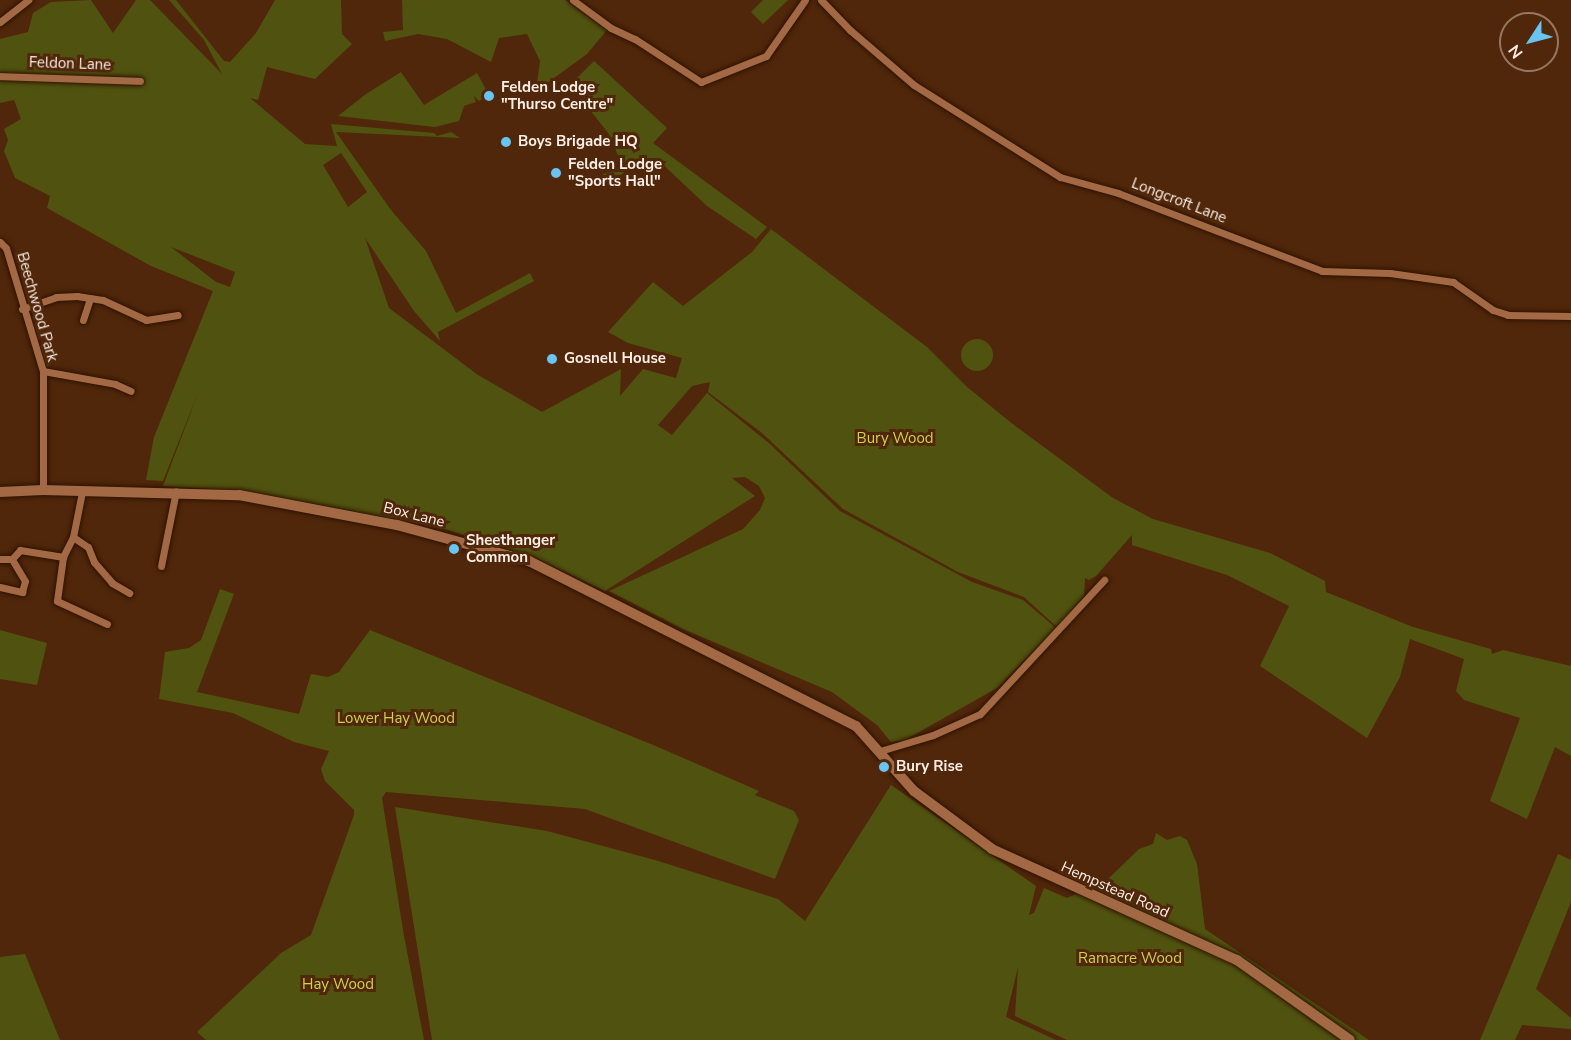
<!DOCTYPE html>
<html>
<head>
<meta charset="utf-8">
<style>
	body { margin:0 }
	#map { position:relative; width:1571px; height:1040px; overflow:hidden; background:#50270a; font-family:"Nunito Sans",sans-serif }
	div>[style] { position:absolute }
	.green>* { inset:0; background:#50530f }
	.round { border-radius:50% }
	.roads { filter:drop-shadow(0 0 2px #2f1301) drop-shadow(0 0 2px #2f1301) }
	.street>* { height:7px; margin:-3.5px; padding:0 3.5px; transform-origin:3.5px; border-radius:3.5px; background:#a36945 }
	.secondary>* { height:10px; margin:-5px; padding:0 5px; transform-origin:5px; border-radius:5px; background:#a36945 }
	.dots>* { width:16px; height:16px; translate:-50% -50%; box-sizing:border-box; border:3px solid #50270a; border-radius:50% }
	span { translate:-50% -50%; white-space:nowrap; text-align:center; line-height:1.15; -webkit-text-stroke:6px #50270a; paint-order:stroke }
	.street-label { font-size:15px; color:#fceee6 }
	.poi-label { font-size:15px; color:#fceee6; font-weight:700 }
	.left { translate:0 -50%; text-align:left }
	.park-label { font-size:15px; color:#ccd347 }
	.north { position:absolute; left:1499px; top:12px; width:60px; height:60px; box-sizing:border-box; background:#50270a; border:2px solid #957762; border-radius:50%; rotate:234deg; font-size:16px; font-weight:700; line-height:24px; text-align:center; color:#fceee6 }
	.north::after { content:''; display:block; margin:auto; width:21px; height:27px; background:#69c4f1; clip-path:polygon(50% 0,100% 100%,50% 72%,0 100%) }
</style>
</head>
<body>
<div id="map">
	<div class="green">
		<i style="clip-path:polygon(evenodd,91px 0,113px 33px,136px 0,150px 0,222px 74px,204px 40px,169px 0,176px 0,224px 61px,230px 62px,256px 33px,275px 0,341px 0,342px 34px,352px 44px,315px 79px,267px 67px,258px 100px,250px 98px,305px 144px,337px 146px,331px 124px,434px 133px,437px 136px,451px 132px,460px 138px,336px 132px,391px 210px,426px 251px,456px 313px,530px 273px,534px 281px,438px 332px,440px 341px,414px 311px,365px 238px,389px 308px,478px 375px,542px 412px,621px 369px,620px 396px,643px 369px,676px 378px,682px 358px,628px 343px,608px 332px,653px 282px,683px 306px,752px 252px,771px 229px,927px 347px,967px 387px,1014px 425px,1113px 498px,1153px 519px,1270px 553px,1325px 581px,1326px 592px,1413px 627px,1491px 649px,1492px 654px,1503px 650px,1571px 666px,1571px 756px,1555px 747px,1527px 819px,1490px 801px,1520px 718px,1464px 700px,1456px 691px,1464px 659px,1410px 639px,1400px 677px,1367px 738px,1260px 666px,1289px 606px,1227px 575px,1132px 545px,1132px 535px,1096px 576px,1089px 580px,1085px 578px,1084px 596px,1057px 627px,1024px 597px,958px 572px,843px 509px,762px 433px,708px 392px,710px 382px,692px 386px,658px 425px,672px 435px,707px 393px,770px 444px,840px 511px,972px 582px,1023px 600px,1056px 628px,997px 688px,905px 740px,891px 742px,877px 725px,832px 692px,683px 629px,609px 591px,743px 529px,760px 510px,765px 498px,759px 486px,745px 477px,732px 478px,755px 496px,605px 591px,538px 559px,442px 528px,245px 491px,163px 486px,200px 388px,163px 481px,146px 480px,154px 437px,213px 291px,151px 266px,47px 208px,50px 196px,15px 178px,4px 151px,8px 140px,4px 129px,21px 119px,14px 100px,0 103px,0 77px,82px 76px,0 74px,0 39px,28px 32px,33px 13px,51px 2px,91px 0,341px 153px,367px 192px,348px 207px,323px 165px,341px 153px,91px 0,171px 247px,235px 272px,230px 287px,216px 282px,171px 247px)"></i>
		<i style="clip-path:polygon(402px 0,565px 0,607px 30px,587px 54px,536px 91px,540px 61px,527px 34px,499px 38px,491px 62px,447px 39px,418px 34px,385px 41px,383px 32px,403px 30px)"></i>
		<i style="clip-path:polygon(763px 0,788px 0,763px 24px,751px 12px)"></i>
		<i style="clip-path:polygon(594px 61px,667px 128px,653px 143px,767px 227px,756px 239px,707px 206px,656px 158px,584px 192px,584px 184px,622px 165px,609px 134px,570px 85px)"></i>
		<i style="clip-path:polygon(401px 72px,424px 105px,477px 73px,489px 95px,479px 101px,474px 96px,476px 102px,464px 106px,459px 121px,435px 127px,338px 116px,366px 94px)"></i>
		<i class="round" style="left:961px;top:339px;width:32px;height:32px"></i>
		<i style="clip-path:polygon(220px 589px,234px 594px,197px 692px,299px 714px,311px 674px,328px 677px,339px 672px,370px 630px,658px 747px,759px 791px,755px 795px,794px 811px,799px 820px,775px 879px,585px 809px,386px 792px,382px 798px,404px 936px,424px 1040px,206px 1040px,197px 1032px,281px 953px,311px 935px,354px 815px,354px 810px,325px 781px,321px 769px,329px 751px,294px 742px,233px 713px,159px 699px,165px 652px,189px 648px,201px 640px)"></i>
		<i style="clip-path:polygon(0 630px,47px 643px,37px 685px,0 679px)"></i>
		<i style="clip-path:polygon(891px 785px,1036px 886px,1029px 915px,1034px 913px,1044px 888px,1067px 898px,1107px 880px,1139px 849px,1153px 844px,1156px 833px,1167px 840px,1180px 836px,1187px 840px,1197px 864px,1205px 929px,1369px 1040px,1067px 1040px,1015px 1016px,1018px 967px,1006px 1017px,1056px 1040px,432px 1040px,395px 807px,547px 831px,655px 860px,778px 899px,805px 921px)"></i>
		<i style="clip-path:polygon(1558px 854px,1571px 860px,1571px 902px,1536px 989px,1571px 1018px,1571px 1029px,1522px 1025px,1515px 1040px,1480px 1040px)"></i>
		<i style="clip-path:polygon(25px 954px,60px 1040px,0 1040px,0 957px)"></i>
	</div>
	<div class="roads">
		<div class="street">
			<i style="left:573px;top:0;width:47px;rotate:36.4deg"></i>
			<i style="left:611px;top:28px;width:26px;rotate:25deg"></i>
			<i style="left:635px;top:39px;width:79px;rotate:33.1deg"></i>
			<i style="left:701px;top:82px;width:70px;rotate:-21.8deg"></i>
			<i style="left:766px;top:56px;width:68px;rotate:-55.1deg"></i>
			<i style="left:821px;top:0;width:42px;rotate:46deg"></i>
			<i style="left:850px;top:30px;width:84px;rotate:40.7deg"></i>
			<i style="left:914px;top:85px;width:173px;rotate:32.2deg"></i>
			<i style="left:1060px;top:177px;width:60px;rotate:15.4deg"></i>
			<i style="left:1118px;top:193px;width:218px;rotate:20.9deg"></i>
			<i style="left:1322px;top:271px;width:68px;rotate:1.7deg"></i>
			<i style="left:1390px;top:273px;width:64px;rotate:8.1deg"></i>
			<i style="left:1453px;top:282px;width:49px;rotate:35deg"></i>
			<i style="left:1493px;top:310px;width:16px;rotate:18deg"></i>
			<i style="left:1508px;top:315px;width:63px;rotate:0.9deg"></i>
			<i style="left:0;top:22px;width:36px;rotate:-38deg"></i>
			<i style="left:0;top:76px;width:140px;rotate:2deg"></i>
			<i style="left:0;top:242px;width:8px;rotate:45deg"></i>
			<i style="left:6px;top:248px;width:128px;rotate:73.3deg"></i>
			<i style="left:43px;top:371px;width:119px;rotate:90deg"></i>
			<i style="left:22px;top:309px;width:36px;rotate:-19deg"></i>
			<i style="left:56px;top:297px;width:21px;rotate:-3deg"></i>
			<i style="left:77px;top:296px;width:26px;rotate:9deg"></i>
			<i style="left:103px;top:300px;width:47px;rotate:24.9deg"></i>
			<i style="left:146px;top:320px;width:32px;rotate:-9deg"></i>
			<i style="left:83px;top:320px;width:23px;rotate:-72deg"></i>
			<i style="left:43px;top:371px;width:73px;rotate:10.2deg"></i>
			<i style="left:115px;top:384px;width:17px;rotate:24deg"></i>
			<i style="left:82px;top:492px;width:46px;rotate:101.3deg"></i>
			<i style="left:73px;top:537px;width:22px;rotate:117deg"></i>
			<i style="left:63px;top:557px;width:44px;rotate:97.8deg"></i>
			<i style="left:57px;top:601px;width:55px;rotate:24.7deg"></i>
			<i style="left:73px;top:537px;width:18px;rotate:34deg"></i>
			<i style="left:88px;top:547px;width:16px;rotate:68deg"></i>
			<i style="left:94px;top:562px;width:28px;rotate:49deg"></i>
			<i style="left:112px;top:583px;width:20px;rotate:30deg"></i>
			<i style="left:0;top:559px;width:12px"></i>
			<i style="left:12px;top:559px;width:12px;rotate:-48deg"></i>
			<i style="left:20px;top:550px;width:44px;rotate:9.2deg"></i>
			<i style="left:161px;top:566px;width:76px;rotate:-78.7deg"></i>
			<i style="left:0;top:587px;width:23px;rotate:13deg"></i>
			<i style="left:22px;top:592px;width:11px;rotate:-75deg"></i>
			<i style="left:25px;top:581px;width:26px;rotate:-121deg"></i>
			<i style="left:880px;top:751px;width:55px;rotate:-16.8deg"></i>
			<i style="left:933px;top:735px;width:51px;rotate:-24.1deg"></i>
			<i style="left:980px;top:714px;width:183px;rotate:-47.2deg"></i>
		</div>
		<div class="secondary">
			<i style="left:0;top:492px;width:43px;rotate:-2.7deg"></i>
			<i style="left:43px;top:490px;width:196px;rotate:1.5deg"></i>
			<i style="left:239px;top:495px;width:161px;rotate:10.8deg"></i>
			<i style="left:397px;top:525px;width:137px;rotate:15.3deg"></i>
			<i style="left:529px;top:561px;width:366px;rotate:26.8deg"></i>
			<i style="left:856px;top:726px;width:87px;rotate:48.3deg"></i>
			<i style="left:914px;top:791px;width:97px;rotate:36.6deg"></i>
			<i style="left:992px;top:849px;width:269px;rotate:24.4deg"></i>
			<i style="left:1237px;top:960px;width:138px;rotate:35.3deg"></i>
		</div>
	</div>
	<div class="dots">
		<i style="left:489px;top:96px;background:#69c4f1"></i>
		<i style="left:506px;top:142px;background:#69c4f1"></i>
		<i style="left:556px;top:173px;background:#69c4f1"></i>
		<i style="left:552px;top:359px;background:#69c4f1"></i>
		<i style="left:454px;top:549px;background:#69c4f1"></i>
		<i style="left:884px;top:767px;background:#69c4f1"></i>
	</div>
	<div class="street-label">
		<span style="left:70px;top:64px;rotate:2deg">Feldon Lane</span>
		<span style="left:1179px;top:201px;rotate:21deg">Longcroft Lane</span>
		<span style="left:37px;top:307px;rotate:74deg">Beechwood Park</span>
		<span style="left:414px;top:515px;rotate:14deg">Box Lane</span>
		<span style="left:1115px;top:890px;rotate:24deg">Hempstead Road</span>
	</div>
	<div class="poi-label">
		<span class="left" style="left:501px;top:96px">Felden Lodge<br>"Thurso Centre"</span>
		<span class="left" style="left:518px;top:142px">Boys Brigade HQ</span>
		<span class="left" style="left:568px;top:173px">Felden Lodge<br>"Sports Hall"</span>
		<span class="left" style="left:564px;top:359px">Gosnell House</span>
		<span class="left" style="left:466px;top:549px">Sheethanger<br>Common</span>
		<span class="left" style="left:896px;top:767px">Bury Rise</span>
	</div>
	<div class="park-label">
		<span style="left:895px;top:439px">Bury Wood</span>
		<span style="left:396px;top:719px">Lower Hay Wood</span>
		<span style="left:1130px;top:959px">Ramacre Wood</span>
		<span style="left:338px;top:985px">Hay Wood</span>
	</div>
	<div class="north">N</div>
</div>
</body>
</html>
